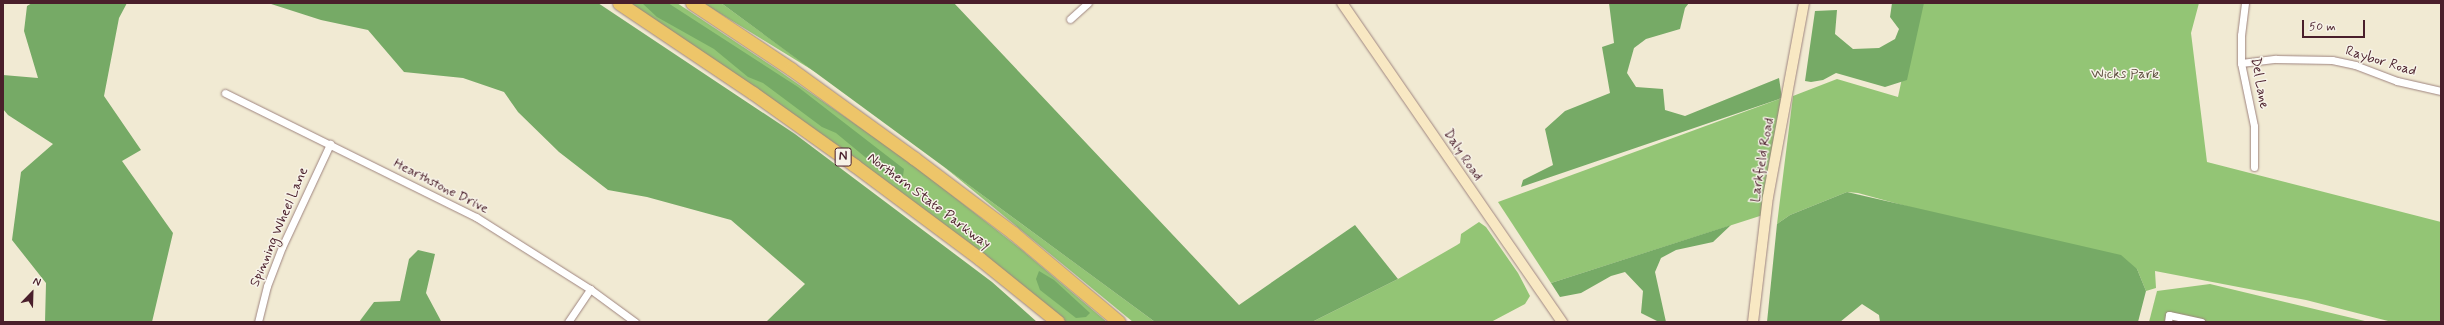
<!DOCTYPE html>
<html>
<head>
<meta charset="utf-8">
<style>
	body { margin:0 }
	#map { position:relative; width:2444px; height:325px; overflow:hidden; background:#f1ead3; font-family:Mynerve,sans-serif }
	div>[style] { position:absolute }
	.green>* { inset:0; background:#93c575 }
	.forest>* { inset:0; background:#76aa66 }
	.roads { filter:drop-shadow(0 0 1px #9e847f) drop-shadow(0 0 1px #9e847f) }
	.street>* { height:7px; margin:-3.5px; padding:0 3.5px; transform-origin:3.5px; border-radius:3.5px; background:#fff }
	.secondary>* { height:10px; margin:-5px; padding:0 5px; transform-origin:5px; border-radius:5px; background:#f8e8c3 }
	.highway>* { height:13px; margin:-6.5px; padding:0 6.5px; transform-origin:6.5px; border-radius:6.5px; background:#edc569 }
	span { translate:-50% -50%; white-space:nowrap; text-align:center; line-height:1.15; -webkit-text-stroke:3px #f7f3e8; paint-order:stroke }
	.shield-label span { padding:1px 3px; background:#f7f3e8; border:1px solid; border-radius:3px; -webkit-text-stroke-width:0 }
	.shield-label { font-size:13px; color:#4a1f2b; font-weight:700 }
	.street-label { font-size:14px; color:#4a1f2b }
	.park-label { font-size:14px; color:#605141 }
	.frame { position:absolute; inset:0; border:4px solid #4a1f2b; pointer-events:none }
	.north { position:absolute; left:12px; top:273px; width:40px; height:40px; -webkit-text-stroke:3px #f7f3e8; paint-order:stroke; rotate:23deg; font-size:11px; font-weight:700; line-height:16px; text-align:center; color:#4a1f2b }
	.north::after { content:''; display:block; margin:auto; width:14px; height:18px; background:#4a1f2b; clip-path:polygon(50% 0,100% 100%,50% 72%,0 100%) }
	.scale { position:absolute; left:2302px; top:20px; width:63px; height:18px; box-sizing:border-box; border:2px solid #4a1f2b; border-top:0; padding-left:5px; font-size:12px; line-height:14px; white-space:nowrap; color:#4a1f2b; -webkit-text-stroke:3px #f7f3e8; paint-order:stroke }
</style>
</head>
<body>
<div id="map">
	<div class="green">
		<i style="clip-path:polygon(627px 3px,677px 3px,775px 68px,907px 160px,1022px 250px,1107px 322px,1066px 322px)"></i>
		<i style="clip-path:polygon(703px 3px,721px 3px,817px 73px)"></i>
		<i style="clip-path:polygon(1918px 3px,2199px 3px,2191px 33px,2207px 162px,2441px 222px,2441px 322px,2392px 322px,2306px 300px,2155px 271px,2156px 288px,2146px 291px,2137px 269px,1858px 193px,1847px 192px,1790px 215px,1777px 224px,1793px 96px,1837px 79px,1898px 97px)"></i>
		<i style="clip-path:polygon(1782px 98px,1763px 215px,1551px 283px,1498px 202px)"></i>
		<i style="clip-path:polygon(943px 166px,1155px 322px,1133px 322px)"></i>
		<i style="clip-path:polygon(1479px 222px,1486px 227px,1518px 273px,1530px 296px,1525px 304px,1491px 322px,1312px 322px,1398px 279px,1457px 245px,1460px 243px,1461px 234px)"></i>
		<i style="clip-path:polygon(2210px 284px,2369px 322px,2149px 322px,2157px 291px)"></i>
	</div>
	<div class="forest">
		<i style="clip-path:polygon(32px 3px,127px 3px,119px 18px,104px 96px,141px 150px,122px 161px,173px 233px,152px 322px,45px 322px,46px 283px,12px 240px,21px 172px,53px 144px,8px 115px,3px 109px,3px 75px,38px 78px,24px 31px,27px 6px)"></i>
		<i style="clip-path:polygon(268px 3px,598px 3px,795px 134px,992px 282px,1037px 322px,766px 322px,805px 284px,731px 220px,647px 197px,608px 190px,559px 152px,518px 112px,504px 92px,463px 78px,404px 72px,368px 30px,321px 20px)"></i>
		<i style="clip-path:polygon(642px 3px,668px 3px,798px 87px,904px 169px,903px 176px,888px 176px,836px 133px,822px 127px,763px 83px,748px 77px,714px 49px,657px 17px)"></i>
		<i style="clip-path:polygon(721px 3px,954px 3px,1239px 305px,1355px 225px,1398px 279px,1312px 322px,1155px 322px)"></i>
		<i style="clip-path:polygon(1609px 3px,1689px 3px,1685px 8px,1680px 29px,1646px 39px,1634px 48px,1627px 73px,1636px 87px,1663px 89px,1665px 110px,1685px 116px,1779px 78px,1782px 98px,1521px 187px,1523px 180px,1553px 165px,1545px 129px,1565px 111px,1610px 93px,1602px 47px,1614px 43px)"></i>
		<i style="clip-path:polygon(1892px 3px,1924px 3px,1907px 80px,1885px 87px,1836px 73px,1823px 80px,1811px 82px,1805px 81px,1815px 11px,1837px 10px,1835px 34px,1853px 49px,1879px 48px,1895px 39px,1899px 29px,1890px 17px)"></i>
		<i style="clip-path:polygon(1847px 192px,2121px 255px,2137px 269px,2146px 291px,2138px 322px,1880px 322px,1879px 315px,1862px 304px,1840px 322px,1767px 322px,1777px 224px,1790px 215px)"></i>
		<i style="clip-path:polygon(1731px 225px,1713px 242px,1676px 250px,1661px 258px,1655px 272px,1666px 322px,1659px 322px,1641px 313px,1643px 291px,1625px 272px,1611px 276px,1581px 293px,1560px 297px,1551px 283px)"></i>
		<i style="clip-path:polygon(418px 250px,435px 254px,426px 293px,441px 321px,359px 322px,374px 302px,400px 301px,409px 259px)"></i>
		<i style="clip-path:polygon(1039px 271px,1054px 280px,1090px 313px,1086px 317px,1076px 318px,1040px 290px,1036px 279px)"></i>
	</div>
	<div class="roads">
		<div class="street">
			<i style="left:2245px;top:3px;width:32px;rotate:97deg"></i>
			<i style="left:2241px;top:35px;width:28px;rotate:90deg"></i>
			<i style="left:2241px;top:63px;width:64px;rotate:78.3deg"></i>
			<i style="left:2254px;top:126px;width:41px;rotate:90deg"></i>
			<i style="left:1070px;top:19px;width:24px;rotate:-42deg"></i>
			<i style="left:2241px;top:63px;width:35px;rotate:-7deg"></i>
			<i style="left:2276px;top:59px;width:56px;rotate:1deg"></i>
			<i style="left:2332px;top:60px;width:24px;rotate:12deg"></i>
			<i style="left:2355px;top:65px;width:45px;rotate:20.9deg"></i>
			<i style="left:2397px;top:81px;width:45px;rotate:12.8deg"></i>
			<i style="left:225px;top:93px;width:280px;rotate:26.3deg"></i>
			<i style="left:476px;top:217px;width:135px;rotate:32.3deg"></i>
			<i style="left:590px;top:289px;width:56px;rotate:36.3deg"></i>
			<i style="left:258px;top:322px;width:37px;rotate:-76deg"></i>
			<i style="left:267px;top:286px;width:42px;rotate:-69deg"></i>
			<i style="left:282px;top:247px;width:114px;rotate:-65deg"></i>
			<i style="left:568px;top:322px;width:40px;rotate:-56deg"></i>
			<i style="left:2168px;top:322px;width:7px;rotate:-82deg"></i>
			<i style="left:2169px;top:315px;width:33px;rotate:12deg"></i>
		</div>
		<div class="secondary">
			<i style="left:1342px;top:3px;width:388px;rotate:55.4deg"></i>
			<i style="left:1753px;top:322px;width:126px;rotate:-83.2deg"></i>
			<i style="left:1768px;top:197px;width:197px;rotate:-79.5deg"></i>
		</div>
		<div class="highway">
			<i style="left:619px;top:3px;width:161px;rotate:33.9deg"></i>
			<i style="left:753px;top:93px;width:124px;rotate:35.5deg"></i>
			<i style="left:854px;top:165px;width:157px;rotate:36.7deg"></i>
			<i style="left:980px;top:259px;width:100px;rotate:38.9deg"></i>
			<i style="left:692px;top:3px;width:119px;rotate:33.7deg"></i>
			<i style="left:791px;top:69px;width:152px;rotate:35.9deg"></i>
			<i style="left:914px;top:158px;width:124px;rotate:37.1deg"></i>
			<i style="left:1013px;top:233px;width:138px;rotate:40deg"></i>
		</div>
	</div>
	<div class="shield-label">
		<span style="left:843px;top:157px">N</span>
	</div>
	<div class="street-label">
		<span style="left:2381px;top:61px;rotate:17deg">Raybor Road</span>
		<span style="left:2260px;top:83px;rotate:80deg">Del Lane</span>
		<span style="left:1463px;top:155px;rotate:56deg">Daly Road</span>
		<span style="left:1762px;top:160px;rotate:-80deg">Larkfield Road</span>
		<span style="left:441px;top:186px;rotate:27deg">Hearthstone Drive</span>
		<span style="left:929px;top:201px;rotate:37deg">Northern State Parkway</span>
		<span style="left:279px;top:227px;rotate:-67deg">Spinning Wheel Lane</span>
	</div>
	<div class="park-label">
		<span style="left:2125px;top:74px">Wicks Park</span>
	</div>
	<div class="frame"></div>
	<div class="north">N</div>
	<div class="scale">50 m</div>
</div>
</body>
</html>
